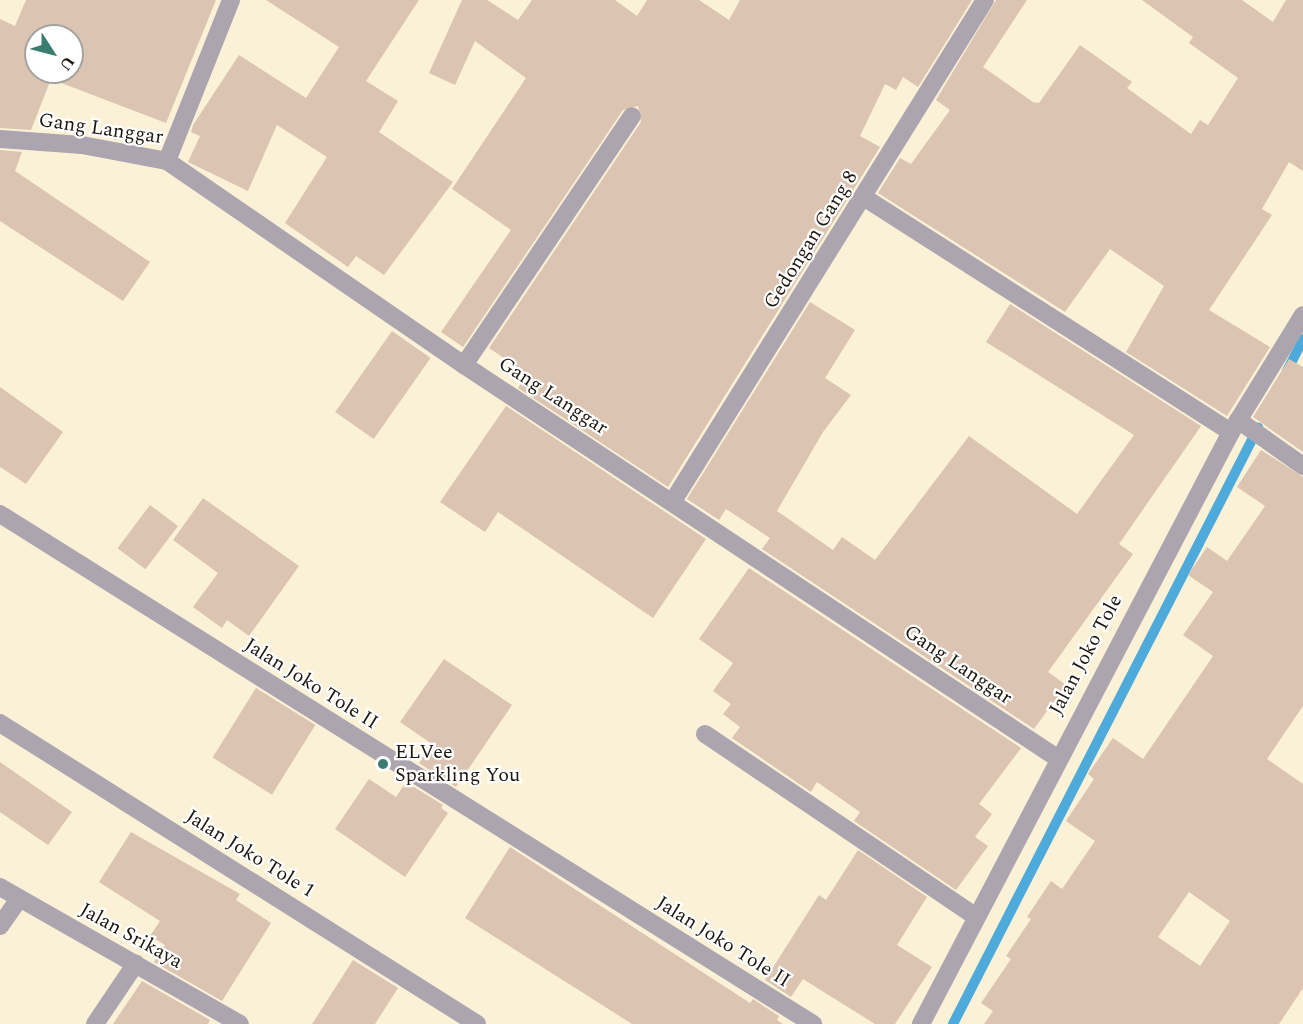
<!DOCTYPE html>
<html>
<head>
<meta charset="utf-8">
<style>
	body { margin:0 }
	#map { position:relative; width:1303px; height:1024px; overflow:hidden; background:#faf1d6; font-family:Spectral,serif }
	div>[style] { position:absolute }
	.stream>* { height:10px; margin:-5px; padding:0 5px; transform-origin:5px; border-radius:5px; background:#4daada }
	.building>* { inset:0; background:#dbc4b1; transform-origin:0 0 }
	.minor>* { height:18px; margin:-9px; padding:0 9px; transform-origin:9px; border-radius:9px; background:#aca5af }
	.dots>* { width:16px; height:16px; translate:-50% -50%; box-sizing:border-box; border:3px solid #fff; border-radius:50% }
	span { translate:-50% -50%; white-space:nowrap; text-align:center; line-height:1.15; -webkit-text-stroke:4.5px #fff; paint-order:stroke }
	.street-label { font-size:20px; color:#1c180f }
	.poi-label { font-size:20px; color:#1c180f }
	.left { translate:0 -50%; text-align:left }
	.north { position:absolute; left:24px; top:24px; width:60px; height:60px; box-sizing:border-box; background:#fff; border:2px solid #a4a39f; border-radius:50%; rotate:126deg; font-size:16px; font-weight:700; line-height:24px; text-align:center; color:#1c180f }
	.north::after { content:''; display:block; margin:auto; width:21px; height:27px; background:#3a7d70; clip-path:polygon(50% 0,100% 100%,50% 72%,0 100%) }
</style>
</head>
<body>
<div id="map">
	<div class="stream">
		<i style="left:1287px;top:371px;width:36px;rotate:-63deg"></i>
		<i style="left:953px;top:1024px;width:670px;rotate:-62.9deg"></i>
	</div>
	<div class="building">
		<i style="clip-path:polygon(evenodd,26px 0,216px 0,166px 123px,51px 79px,31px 130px,0 128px,0 19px,15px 26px,26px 0,36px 36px,72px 36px,72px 72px,36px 72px,36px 36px)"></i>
		<i style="clip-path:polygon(266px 0,419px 0,366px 81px,398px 101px,379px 132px,453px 182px,384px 275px,356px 256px,348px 267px,285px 223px,327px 157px,277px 125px,248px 191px,188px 162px,200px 136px,191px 132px,193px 125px,239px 55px,306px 98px,339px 47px)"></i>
		<i style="clip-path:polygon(462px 0,487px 0,518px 20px,532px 0,615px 0,637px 16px,647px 0,699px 0,729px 20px,740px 0,972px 0,918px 87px,903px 77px,896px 90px,885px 84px,860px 136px,880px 147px,668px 487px,518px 388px,527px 374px,489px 348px,641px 122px,638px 106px,623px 110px,463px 347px,441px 332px,511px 230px,452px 189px,526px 78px,475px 41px,455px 85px,429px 73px)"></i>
		<i style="clip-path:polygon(996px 0,1027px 0,983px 67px,1033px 102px,1039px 103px,1080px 45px,1132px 82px,1127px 88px,1191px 134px,1200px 120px,1208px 125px,1238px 78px,1189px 43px,1193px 37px,1142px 0,1242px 0,1273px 22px,1286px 0,1303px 0,1303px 171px,1289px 162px,1262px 209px,1272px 215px,1209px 310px,1270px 347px,1227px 416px,1126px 352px,1164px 286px,1110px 249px,1065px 312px,878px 193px,900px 158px,911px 164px,950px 110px,936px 100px)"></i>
		<i style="clip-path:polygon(0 150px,22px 152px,15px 171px,150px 262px,123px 301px,0 221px)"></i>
		<i style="clip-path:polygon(810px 302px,855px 330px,825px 378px,851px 395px,823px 432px,777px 511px,833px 550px,842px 537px,875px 560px,969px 436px,1077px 514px,1134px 435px,986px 342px,1010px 304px,1201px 426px,1119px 544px,1133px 554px,1048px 672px,1066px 685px,1034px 729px,762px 549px,770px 538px,726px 509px,719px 520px,687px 499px)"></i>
		<i style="left:392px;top:331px;width:47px;height:99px;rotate:35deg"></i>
		<i style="clip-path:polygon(1289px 359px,1303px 367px,1303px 452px,1253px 417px)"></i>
		<i style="clip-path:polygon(0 387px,63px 432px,26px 484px,0 467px)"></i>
		<i style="clip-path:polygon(506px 406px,706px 539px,653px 618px,498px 512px,485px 532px,440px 502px)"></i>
		<i style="clip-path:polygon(evenodd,1261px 450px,1303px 477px,1303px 706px,1267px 759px,1303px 784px,1303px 988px,1279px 1024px,984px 1024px,993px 1011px,981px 1003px,1011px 959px,1006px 956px,1031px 919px,1027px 917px,1051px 881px,1062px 889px,1095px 841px,1066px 821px,1094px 779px,1088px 774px,1113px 738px,1143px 759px,1213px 656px,1183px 635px,1213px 592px,1188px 575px,1207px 547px,1227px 561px,1265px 506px,1237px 487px,1261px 450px,1189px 892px,1230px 921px,1200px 966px,1158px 937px,1189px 892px)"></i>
		<i style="clip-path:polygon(203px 498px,299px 566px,249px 636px,227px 620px,222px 628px,193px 607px,218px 573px,173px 540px)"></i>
		<i style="left:150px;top:505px;width:35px;height:54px;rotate:37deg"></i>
		<i style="clip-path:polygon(749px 568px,1021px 748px,979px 804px,992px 814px,975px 837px,988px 846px,956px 890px,854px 821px,860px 812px,817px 782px,811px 792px,732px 738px,740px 727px,723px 714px,731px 704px,713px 691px,733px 663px,699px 639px)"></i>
		<i style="clip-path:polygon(444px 659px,512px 705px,456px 787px,419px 763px,432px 744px,400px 722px)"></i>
		<i style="left:256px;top:688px;width:70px;height:82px;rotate:32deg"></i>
		<i style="clip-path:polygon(0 762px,72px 812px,48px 845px,0 812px)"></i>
		<i style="clip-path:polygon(369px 779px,396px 797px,406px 782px,443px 805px,441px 808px,448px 813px,405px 877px,335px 829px)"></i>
		<i style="clip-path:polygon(131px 832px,240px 894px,236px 900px,271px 923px,222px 1001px,154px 962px,165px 945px,150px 936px,160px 921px,99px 882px)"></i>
		<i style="clip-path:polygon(510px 847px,750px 1003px,753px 999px,779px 1016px,777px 1020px,783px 1024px,632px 1024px,465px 918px)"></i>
		<i style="clip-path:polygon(858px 850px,927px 897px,897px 945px,932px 967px,895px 1024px,875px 1024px,803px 979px,791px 997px,765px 980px,819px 895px,826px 900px)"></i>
		<i style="clip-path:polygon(353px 960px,398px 988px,375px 1024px,312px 1024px)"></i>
		<i style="clip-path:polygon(142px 981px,210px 1020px,208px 1024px,113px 1024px)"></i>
	</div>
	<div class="minor">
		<i style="left:0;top:139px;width:82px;rotate:4.2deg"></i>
		<i style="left:82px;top:145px;width:86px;rotate:10.7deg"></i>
		<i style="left:167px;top:161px;width:360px;rotate:34.5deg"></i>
		<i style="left:464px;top:365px;width:711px;rotate:33.53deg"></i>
		<i style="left:167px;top:161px;width:173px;rotate:-68.3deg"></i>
		<i style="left:865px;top:198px;width:434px;rotate:32.6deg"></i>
		<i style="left:464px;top:365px;width:300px;rotate:-56deg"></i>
		<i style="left:1238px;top:420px;width:80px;rotate:35.3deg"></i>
		<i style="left:673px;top:501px;width:590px;rotate:-58.09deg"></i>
		<i style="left:0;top:514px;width:960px;rotate:32.1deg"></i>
		<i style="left:0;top:723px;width:564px;rotate:32.25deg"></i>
		<i style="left:705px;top:734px;width:326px;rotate:34deg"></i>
		<i style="left:0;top:887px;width:276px;rotate:29.7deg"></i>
		<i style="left:0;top:926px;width:33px;rotate:-55deg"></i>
		<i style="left:95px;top:1024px;width:73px;rotate:-56.1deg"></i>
		<i style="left:921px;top:1024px;width:668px;rotate:-62.36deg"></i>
		<i style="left:1231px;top:432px;width:137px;rotate:-58.4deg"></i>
	</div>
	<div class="dots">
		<i style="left:383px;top:764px;background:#3a7d70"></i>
	</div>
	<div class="street-label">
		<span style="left:101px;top:129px;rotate:8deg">Gang Langgar</span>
		<span style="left:811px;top:240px;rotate:-58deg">Gedongan Gang 8</span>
		<span style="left:553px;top:396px;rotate:33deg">Gang Langgar</span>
		<span style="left:1086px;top:655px;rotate:-62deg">Jalan Joko Tole</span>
		<span style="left:958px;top:665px;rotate:34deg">Gang Langgar</span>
		<span style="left:311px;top:684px;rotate:32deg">Jalan Joko Tole II</span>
		<span style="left:250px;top:854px;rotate:32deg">Jalan Joko Tole 1</span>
		<span style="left:131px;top:936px;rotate:29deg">Jalan Srikaya</span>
		<span style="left:723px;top:942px;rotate:32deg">Jalan Joko Tole II</span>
	</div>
	<div class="poi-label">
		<span class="left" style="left:395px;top:764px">ELVee<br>Sparkling You</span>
	</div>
	<div class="north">U</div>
</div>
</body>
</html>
